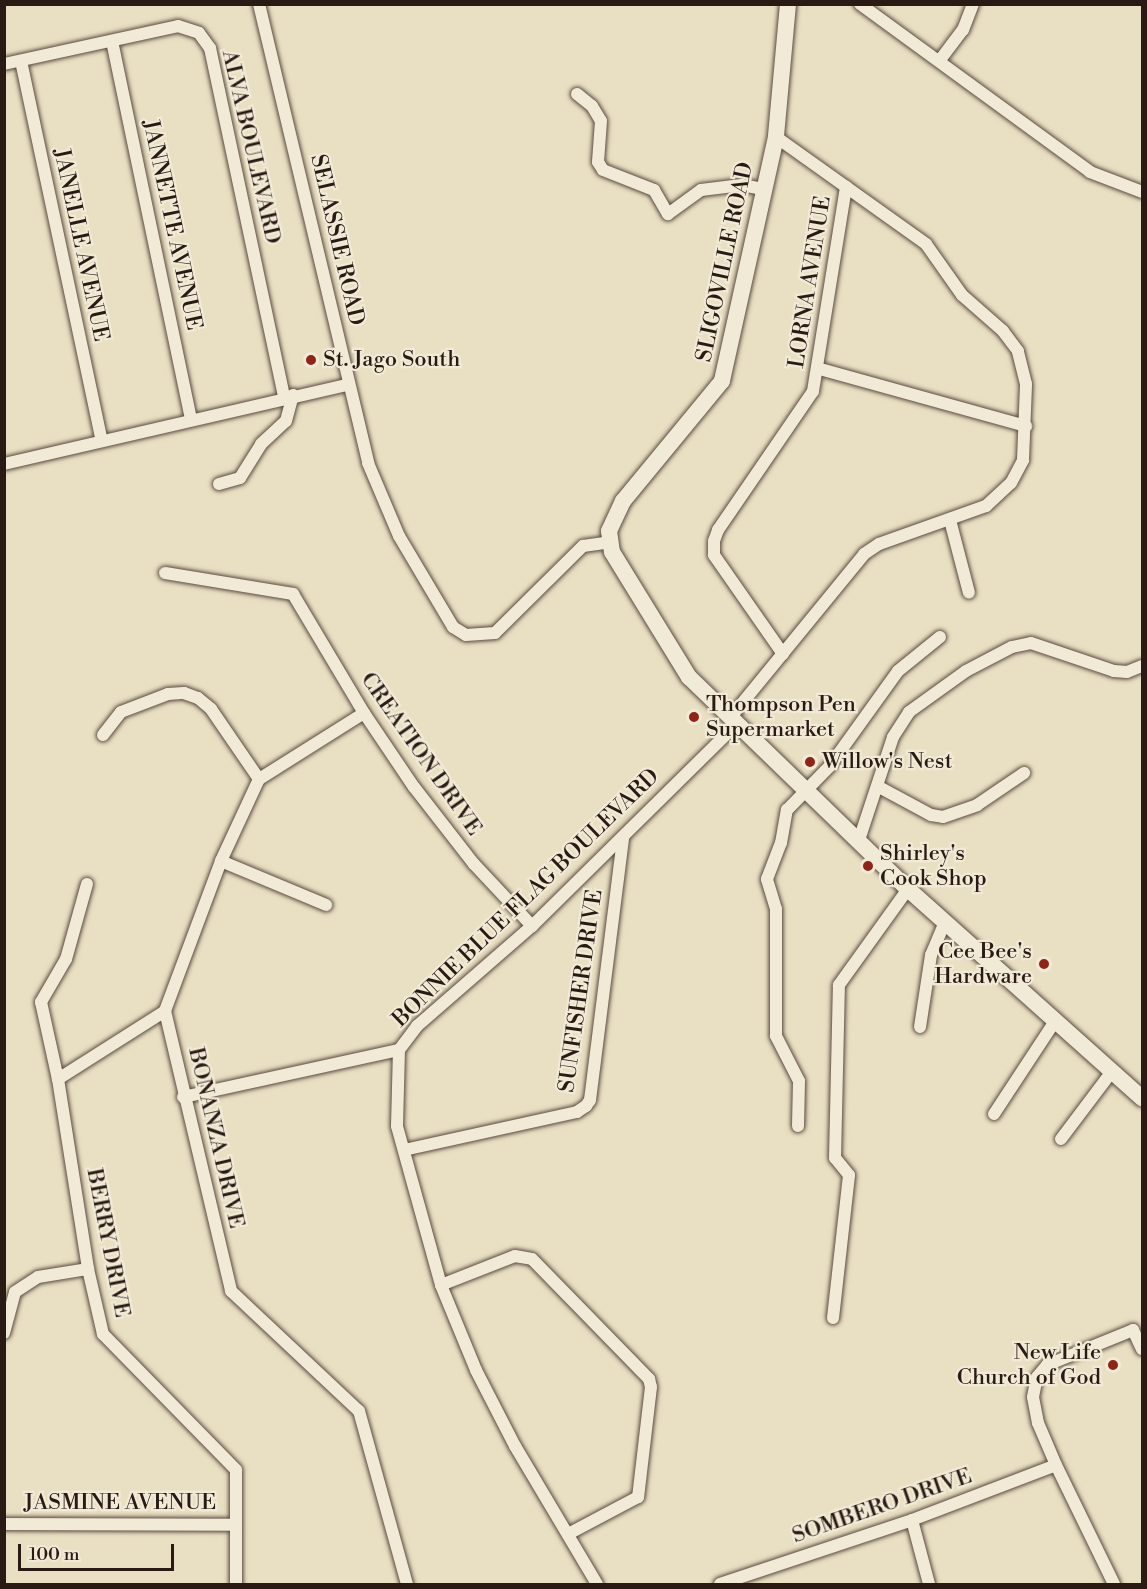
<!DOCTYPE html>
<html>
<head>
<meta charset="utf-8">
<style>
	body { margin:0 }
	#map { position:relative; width:1147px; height:1589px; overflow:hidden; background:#e9dfc2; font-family:"Libre Bodoni",serif }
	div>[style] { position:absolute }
	.roads { filter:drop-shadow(0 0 2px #5a4b40) drop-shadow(0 0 2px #5a4b40) }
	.street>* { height:12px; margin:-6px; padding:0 6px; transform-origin:6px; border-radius:6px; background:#f1ead7 }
	.secondary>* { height:16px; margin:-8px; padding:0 8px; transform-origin:8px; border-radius:8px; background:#f1ead7 }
	.dots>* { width:16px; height:16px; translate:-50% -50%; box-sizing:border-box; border:3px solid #f1ead7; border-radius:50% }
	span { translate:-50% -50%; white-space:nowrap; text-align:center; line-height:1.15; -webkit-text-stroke:4.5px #f1ead7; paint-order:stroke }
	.street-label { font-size:22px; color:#2a1a14 }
	.poi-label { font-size:22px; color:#2a1a14 }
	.left { translate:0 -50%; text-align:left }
	.right { translate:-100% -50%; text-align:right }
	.frame { position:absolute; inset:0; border:6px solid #2a1a14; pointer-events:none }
	.scale { position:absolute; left:18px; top:1544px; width:156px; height:27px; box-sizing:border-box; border:3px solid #2a1a14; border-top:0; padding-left:8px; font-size:18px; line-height:21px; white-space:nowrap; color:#2a1a14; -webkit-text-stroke:4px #f1ead7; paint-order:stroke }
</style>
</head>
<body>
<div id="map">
	<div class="roads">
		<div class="street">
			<i style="left:259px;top:4px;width:472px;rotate:76.6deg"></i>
			<i style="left:368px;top:463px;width:79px;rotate:67deg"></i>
			<i style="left:399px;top:536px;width:106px;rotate:59.3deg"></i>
			<i style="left:453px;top:627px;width:15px;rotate:32deg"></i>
			<i style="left:466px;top:635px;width:29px;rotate:-4deg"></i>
			<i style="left:495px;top:633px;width:124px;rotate:-44.7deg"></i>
			<i style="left:583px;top:546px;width:27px;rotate:-8deg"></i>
			<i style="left:860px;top:4px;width:285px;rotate:36.1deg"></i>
			<i style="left:1090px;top:172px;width:56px;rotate:21deg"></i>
			<i style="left:112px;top:41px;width:385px;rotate:78.2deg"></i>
			<i style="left:940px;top:60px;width:38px;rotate:-53deg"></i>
			<i style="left:963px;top:30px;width:28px;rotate:-69deg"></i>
			<i style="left:21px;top:61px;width:385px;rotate:78deg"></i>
			<i style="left:4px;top:64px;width:178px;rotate:-12.3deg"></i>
			<i style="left:178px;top:26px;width:22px;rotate:18deg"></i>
			<i style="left:199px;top:33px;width:19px;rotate:54deg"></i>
			<i style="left:210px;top:48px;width:357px;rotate:78deg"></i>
			<i style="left:577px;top:94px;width:19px;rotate:39deg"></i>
			<i style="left:592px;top:106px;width:17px;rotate:59deg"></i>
			<i style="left:601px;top:121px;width:41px;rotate:94.2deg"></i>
			<i style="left:598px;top:162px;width:9px;rotate:58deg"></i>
			<i style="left:603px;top:170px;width:55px;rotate:21.4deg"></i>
			<i style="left:654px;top:190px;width:28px;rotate:60deg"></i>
			<i style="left:668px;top:214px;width:41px;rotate:-36deg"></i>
			<i style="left:701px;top:190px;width:41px;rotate:-7deg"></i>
			<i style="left:742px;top:185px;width:21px;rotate:11deg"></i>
			<i style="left:820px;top:369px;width:214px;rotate:15.5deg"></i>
			<i style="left:4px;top:464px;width:352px;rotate:-13deg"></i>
			<i style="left:219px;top:484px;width:22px;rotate:-16deg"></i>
			<i style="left:240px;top:478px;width:40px;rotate:-58deg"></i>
			<i style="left:261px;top:444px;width:34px;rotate:-43deg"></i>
			<i style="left:286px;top:421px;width:27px;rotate:-75deg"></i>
			<i style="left:950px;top:520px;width:75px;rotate:75.4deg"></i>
			<i style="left:165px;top:573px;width:130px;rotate:9.3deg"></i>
			<i style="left:293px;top:594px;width:139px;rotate:59.2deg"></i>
			<i style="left:364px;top:713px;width:89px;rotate:56deg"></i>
			<i style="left:414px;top:787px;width:98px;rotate:52.1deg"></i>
			<i style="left:474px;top:864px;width:85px;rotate:46.9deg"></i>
			<i style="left:783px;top:654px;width:121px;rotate:-124.9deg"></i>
			<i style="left:714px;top:555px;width:14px;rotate:-90deg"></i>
			<i style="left:714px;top:541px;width:12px;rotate:-70deg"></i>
			<i style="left:718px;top:530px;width:168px;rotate:-55.6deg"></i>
			<i style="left:813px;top:391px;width:207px;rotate:-80.8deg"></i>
			<i style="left:364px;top:713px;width:124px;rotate:147.8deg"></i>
			<i style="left:259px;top:779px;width:90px;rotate:114.9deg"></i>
			<i style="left:221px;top:861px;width:160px;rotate:110.5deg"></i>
			<i style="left:165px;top:1011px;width:288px;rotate:76.7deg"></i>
			<i style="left:231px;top:1291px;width:175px;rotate:43.2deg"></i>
			<i style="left:359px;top:1411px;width:180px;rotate:74.5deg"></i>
			<i style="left:730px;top:718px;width:212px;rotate:-50.7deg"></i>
			<i style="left:864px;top:554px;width:18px;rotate:-34deg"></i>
			<i style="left:879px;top:544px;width:114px;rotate:-19.6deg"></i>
			<i style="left:986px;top:506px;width:34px;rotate:-43deg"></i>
			<i style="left:1011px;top:483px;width:26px;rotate:-62deg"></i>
			<i style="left:1023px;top:460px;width:76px;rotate:-87.7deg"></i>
			<i style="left:1026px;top:384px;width:34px;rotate:-104deg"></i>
			<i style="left:1018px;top:351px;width:25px;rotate:-127deg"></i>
			<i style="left:1003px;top:331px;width:55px;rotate:-138.7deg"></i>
			<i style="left:962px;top:295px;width:62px;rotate:-125.2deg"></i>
			<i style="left:926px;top:244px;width:184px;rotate:-144.5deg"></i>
			<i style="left:103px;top:735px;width:29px;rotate:-52deg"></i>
			<i style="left:121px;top:712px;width:50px;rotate:-21deg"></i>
			<i style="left:168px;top:694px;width:16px;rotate:-4deg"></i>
			<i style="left:184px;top:693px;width:15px;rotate:20deg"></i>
			<i style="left:198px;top:698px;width:17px;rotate:40deg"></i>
			<i style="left:211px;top:709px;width:85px;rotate:55.6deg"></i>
			<i style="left:879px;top:787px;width:59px;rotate:28.3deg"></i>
			<i style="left:931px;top:815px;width:12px;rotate:9deg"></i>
			<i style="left:943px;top:817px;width:36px;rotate:-19deg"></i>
			<i style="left:977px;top:805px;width:57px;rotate:-34.2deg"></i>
			<i style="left:859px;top:840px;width:108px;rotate:-71.7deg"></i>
			<i style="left:893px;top:737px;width:30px;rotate:-57deg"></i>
			<i style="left:909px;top:712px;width:70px;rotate:-35.7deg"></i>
			<i style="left:966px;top:671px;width:52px;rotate:-27.6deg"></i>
			<i style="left:1012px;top:647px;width:19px;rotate:-12deg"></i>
			<i style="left:1031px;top:643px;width:88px;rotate:18.6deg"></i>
			<i style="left:1114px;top:671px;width:13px;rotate:4deg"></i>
			<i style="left:1127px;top:672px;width:16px;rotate:-22deg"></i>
			<i style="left:221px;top:861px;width:114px;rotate:22.7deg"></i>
			<i style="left:87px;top:884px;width:78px;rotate:105.6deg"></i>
			<i style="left:66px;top:959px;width:50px;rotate:120.2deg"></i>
			<i style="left:41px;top:1002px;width:79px;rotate:77.6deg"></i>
			<i style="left:58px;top:1079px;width:192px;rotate:81deg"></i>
			<i style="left:88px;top:1269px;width:67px;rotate:77deg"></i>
			<i style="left:103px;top:1334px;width:190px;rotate:45.6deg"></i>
			<i style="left:236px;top:1470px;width:114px;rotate:90deg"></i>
			<i style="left:920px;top:1027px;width:73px;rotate:-81.3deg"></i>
			<i style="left:931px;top:955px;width:36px;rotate:-67deg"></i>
			<i style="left:58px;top:1079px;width:127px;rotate:-32.4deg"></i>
			<i style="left:183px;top:1097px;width:221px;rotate:-12.3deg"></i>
			<i style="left:994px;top:1114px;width:111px;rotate:-56.7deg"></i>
			<i style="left:798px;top:1126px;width:45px;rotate:-88.7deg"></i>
			<i style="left:799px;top:1081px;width:51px;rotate:-117.1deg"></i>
			<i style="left:776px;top:1036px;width:127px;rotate:-90deg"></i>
			<i style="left:776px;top:909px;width:31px;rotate:-107deg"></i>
			<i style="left:767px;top:879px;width:39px;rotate:-69deg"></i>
			<i style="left:781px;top:843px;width:34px;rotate:-80deg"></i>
			<i style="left:787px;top:810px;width:60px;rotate:-45.7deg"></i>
			<i style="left:829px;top:767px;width:118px;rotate:-54.3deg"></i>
			<i style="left:898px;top:671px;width:54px;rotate:-39deg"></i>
			<i style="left:1061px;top:1139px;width:86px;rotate:-53deg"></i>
			<i style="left:404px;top:1150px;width:177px;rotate:-12.4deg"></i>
			<i style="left:577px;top:1112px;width:11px;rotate:-34deg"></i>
			<i style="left:586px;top:1106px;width:7px;rotate:-56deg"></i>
			<i style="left:590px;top:1100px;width:265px;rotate:-82.8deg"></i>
			<i style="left:441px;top:1285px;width:79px;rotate:-21.4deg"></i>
			<i style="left:515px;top:1256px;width:17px;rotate:10deg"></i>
			<i style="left:532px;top:1259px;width:168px;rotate:45.7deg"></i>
			<i style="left:649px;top:1379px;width:8px;rotate:76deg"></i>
			<i style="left:651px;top:1387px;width:111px;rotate:96.7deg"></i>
			<i style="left:638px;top:1497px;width:79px;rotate:152.1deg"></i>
			<i style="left:833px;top:1318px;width:144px;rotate:-83.6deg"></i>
			<i style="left:849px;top:1175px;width:22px;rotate:-129deg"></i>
			<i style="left:835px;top:1158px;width:173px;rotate:-88.7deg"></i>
			<i style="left:839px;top:985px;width:118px;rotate:-54.3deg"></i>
			<i style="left:4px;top:1333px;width:42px;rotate:-75deg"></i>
			<i style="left:15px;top:1292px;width:27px;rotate:-33deg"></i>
			<i style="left:38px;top:1277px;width:51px;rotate:-9.1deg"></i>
			<i style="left:912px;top:1520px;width:66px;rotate:75.1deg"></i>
			<i style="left:4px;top:1524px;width:232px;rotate:0.2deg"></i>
			<i style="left:597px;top:1584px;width:161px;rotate:-120.7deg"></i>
			<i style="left:515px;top:1446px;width:85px;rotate:-117.2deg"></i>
			<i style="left:476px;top:1370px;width:92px;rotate:-112.4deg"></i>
			<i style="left:441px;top:1285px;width:165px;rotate:-105.5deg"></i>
			<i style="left:397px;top:1126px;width:76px;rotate:-88.5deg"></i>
			<i style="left:399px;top:1050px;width:30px;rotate:-53deg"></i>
			<i style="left:417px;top:1026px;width:152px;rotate:-41deg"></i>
			<i style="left:532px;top:926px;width:288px;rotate:-44.6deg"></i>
			<i style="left:720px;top:1584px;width:202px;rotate:-18.4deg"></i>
			<i style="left:912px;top:1520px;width:154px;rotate:-20.9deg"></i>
			<i style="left:1114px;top:1584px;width:132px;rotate:-116deg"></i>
			<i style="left:1056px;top:1465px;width:46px;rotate:-113.2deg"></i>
			<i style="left:1038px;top:1423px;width:26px;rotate:-101deg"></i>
			<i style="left:1033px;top:1397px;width:20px;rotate:-79deg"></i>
			<i style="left:1037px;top:1377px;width:16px;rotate:-50deg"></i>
			<i style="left:1047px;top:1365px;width:93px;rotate:-22.1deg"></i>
			<i style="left:1133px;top:1330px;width:21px;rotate:65deg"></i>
		</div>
		<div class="secondary">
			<i style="left:788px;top:4px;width:134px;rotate:95.2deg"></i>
			<i style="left:776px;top:137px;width:250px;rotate:102.5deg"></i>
			<i style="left:722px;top:381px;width:156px;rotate:129.5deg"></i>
			<i style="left:623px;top:501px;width:33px;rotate:115deg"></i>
			<i style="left:609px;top:531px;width:21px;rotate:82deg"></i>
			<i style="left:612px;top:552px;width:147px;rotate:58.4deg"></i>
			<i style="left:689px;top:677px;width:305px;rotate:44.1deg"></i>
			<i style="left:908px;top:889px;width:314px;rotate:41.8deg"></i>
		</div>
	</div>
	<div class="dots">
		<i style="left:311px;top:360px;background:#8f2418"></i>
		<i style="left:694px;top:717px;background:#8f2418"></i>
		<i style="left:810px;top:762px;background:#8f2418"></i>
		<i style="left:868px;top:866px;background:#8f2418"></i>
		<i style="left:1044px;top:964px;background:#8f2418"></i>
		<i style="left:1113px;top:1365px;background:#8f2418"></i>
	</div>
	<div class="street-label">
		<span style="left:251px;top:147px;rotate:77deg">ALVA BOULEVARD</span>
		<span style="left:172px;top:225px;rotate:78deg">JANNETTE AVENUE</span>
		<span style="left:337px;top:240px;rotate:77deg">SELASSIE ROAD</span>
		<span style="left:81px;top:245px;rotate:78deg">JANELLE AVENUE</span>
		<span style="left:725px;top:262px;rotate:-78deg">SLIGOVILLE ROAD</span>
		<span style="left:810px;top:282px;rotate:-81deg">LORNA AVENUE</span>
		<span style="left:421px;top:754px;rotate:55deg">CREATION DRIVE</span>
		<span style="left:526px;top:898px;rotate:-44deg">BONNIE BLUE FLAG BOULEVARD</span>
		<span style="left:581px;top:991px;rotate:-82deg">SUNFISHER DRIVE</span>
		<span style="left:216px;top:1138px;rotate:77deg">BONANZA DRIVE</span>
		<span style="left:108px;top:1243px;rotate:79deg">BERRY DRIVE</span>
		<span style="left:120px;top:1503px">JASMINE AVENUE</span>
		<span style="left:882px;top:1506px;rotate:-19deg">SOMBERO DRIVE</span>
	</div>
	<div class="poi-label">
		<span class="left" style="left:323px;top:360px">St. Jago South</span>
		<span class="left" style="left:706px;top:717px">Thompson Pen<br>Supermarket</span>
		<span class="left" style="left:822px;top:762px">Willow's Nest</span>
		<span class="left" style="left:880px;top:866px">Shirley's<br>Cook Shop</span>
		<span class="right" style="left:1032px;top:964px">Cee Bee's<br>Hardware</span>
		<span class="right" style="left:1101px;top:1365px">New Life<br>Church of God</span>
	</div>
	<div class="frame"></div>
	<div class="scale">100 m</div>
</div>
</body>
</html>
